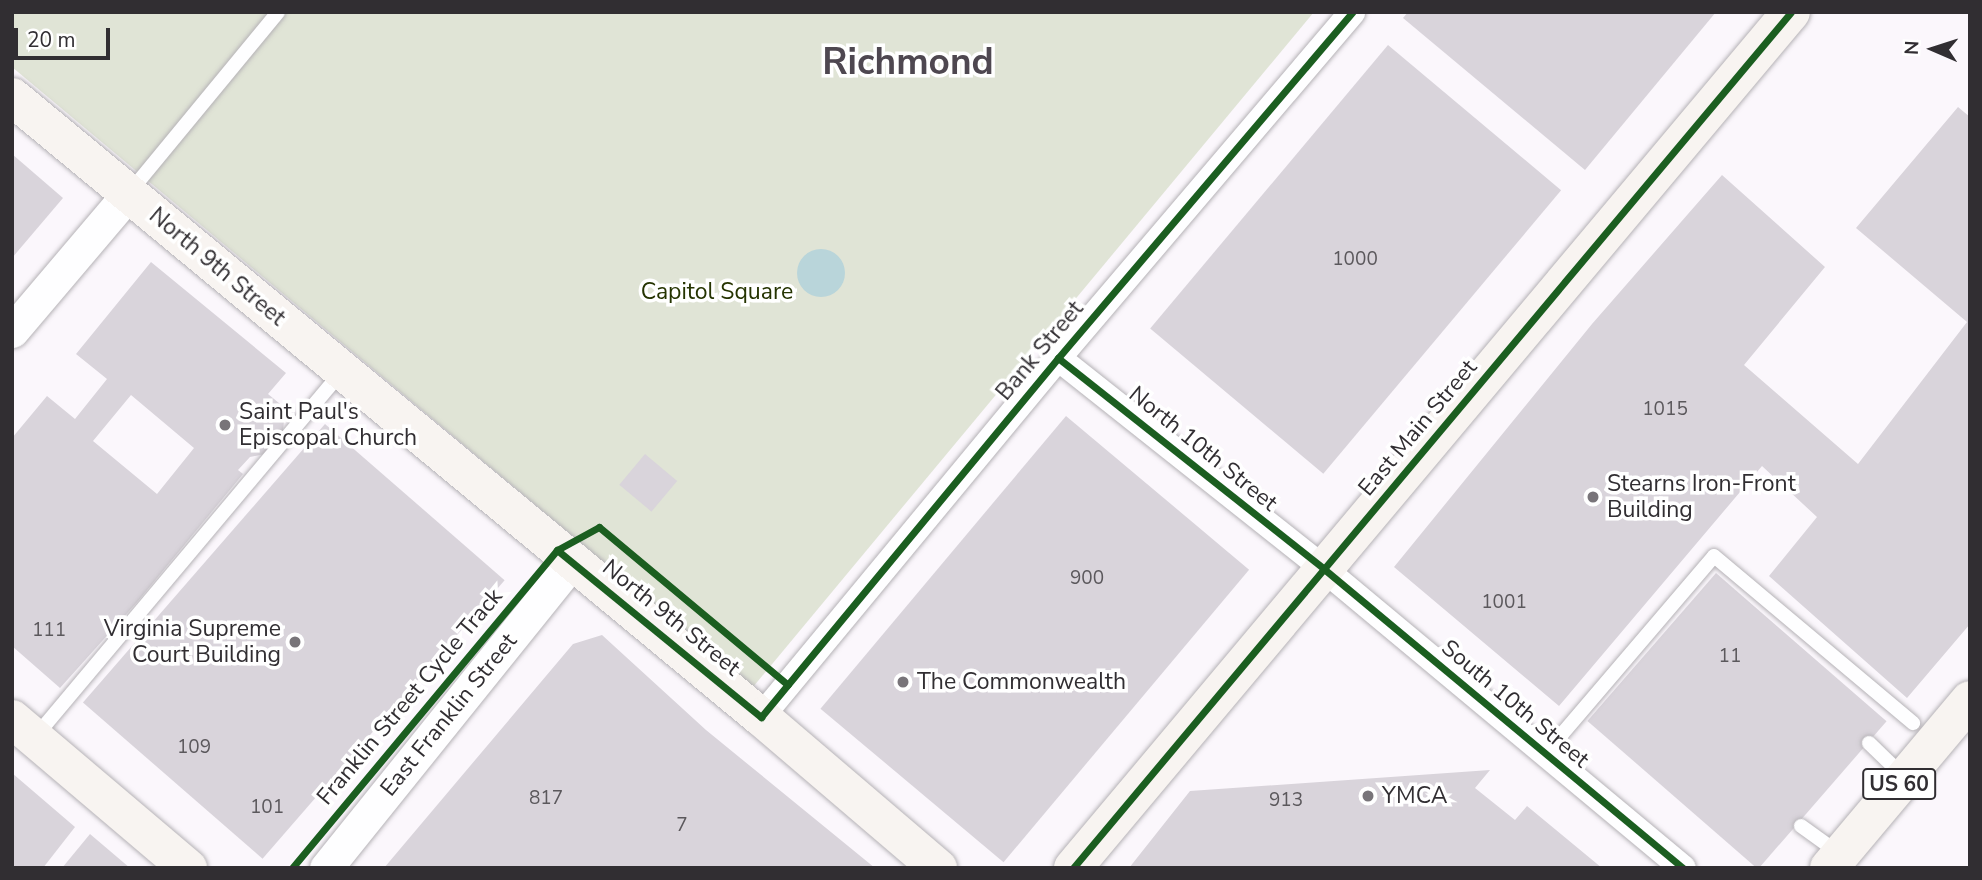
<!DOCTYPE html>
<html>
<head>
<meta charset="utf-8">
<style>
	body { margin:0 }
	#map { position:relative; width:1982px; height:880px; overflow:hidden; background:#fbf7fc; font-family:"Nunito Sans",sans-serif }
	div>[style] { position:absolute }
	.green>* { inset:0; background:#e0e4d6 }
	.water>* { inset:0; background:#b9d5da }
	.round { border-radius:50% }
	.building>* { inset:0; background:#d9d4db; transform-origin:0 0 }
	.roads { filter:drop-shadow(0 0 2px #b5b2b6) drop-shadow(0 0 2px #b5b2b6) }
	.service>* { height:14px; margin:-7px; padding:0 7px; transform-origin:7px; border-radius:7px; background:#fefeff }
	.minor>* { height:26px; margin:-13px; padding:0 13px; transform-origin:13px; border-radius:13px; background:#fefeff }
	.tertiary>* { height:33px; margin:-16.5px; padding:0 16.5px; transform-origin:16.5px; border-radius:16.5px; background:#fefeff }
	.primary>* { height:38px; margin:-19px; padding:0 19px; transform-origin:19px; border-radius:19px; background:#f8f4f1 }
	.cycleway>* { height:7px; margin:-3.5px; padding:0 3.5px; transform-origin:3.5px; border-radius:3.5px; background:#1b5e20 }
	.dots>* { width:19px; height:19px; translate:-50% -50%; box-sizing:border-box; border:4px solid #fff; border-radius:50% }
	span { translate:-50% -50%; white-space:nowrap; text-align:center; line-height:1.15; -webkit-text-stroke:7px #fff; paint-order:stroke }
	.number-label { font-size:19px; color:#5b585c }
	.number-label span { -webkit-text-stroke-width:0 }
	.shield-label span { padding:2px 5px; background:#fff; border:2px solid; border-radius:5px; -webkit-text-stroke-width:0 }
	.shield-label { font-size:21px; color:#312e32; font-weight:700 }
	.street-label { font-size:23px; color:#312e32 }
	.park-label { font-size:23px; color:#253401 }
	.poi-label { font-size:23px; color:#312e32 }
	.left { translate:0 -50%; text-align:left }
	.right { translate:-100% -50%; text-align:right }
	.town-label { font-size:37px; color:#4e4750; font-weight:700 }
	.frame { position:absolute; inset:0; border:14px solid #312e32; pointer-events:none }
	.north { position:absolute; left:1898px; top:14px; width:70px; height:70px; -webkit-text-stroke:5px #fff; paint-order:stroke; rotate:273deg; font-size:19px; font-weight:700; line-height:28px; text-align:center; color:#312e32 }
	.north::after { content:''; display:block; margin:auto; width:24px; height:32px; background:#312e32; clip-path:polygon(50% 0,100% 100%,50% 72%,0 100%) }
	.scale { position:absolute; left:14px; top:28px; width:96px; height:32px; box-sizing:border-box; border:4px solid #312e32; border-top:0; padding-left:9px; font-size:21px; line-height:24px; white-space:nowrap; color:#312e32; -webkit-text-stroke:5px #fff; paint-order:stroke }
</style>
</head>
<body>
<div id="map">
	<div class="green">
		<i style="clip-path:polygon(12px 12px,1314px 12px,753px 687px,12px 67px)"></i>
	</div>
	<div class="water">
		<i class="round" style="left:797px;top:249px;width:48px;height:48px"></i>
	</div>
	<div class="building">
		<i style="clip-path:polygon(1408px 12px,1716px 12px,1585px 170px,1403px 18px)"></i>
		<i style="left:1388px;top:45px;width:226px;height:370px;rotate:40deg"></i>
		<i style="clip-path:polygon(1958px 107px,1970px 117px,1970px 624px,1907px 698px,1769px 576px,1817px 517px,1762px 466px,1559px 706px,1394px 567px,1592px 324px,1722px 175px,1825px 267px,1744px 365px,1858px 464px,1967px 322px,1856px 228px)"></i>
		<i style="clip-path:polygon(12px 154px,63px 198px,12px 258px)"></i>
		<i style="clip-path:polygon(evenodd,151px 262px,286px 373px,268px 394px,285px 408px,283px 432px,265px 454px,250px 457px,238px 470px,243px 474px,138px 601px,60px 688px,12px 646px,12px 438px,47px 396px,75px 419px,107px 379px,76px 354px,151px 262px,131px 395px,194px 448px,157px 494px,93px 441px,131px 395px)"></i>
		<i style="left:1066px;top:416px;width:239px;height:382px;rotate:40deg"></i>
		<i style="left:325px;top:424px;width:238px;height:369px;rotate:41deg"></i>
		<i style="left:645px;top:454px;width:42px;height:40px;rotate:40deg"></i>
		<i style="left:1716px;top:573px;width:226px;height:196px;rotate:41deg"></i>
		<i style="clip-path:polygon(602px 635px,706px 730px,875px 868px,384px 868px,573px 644px)"></i>
		<i style="clip-path:polygon(1490px 770px,1475px 788px,1515px 820px,1527px 806px,1602px 868px,1129px 868px,1190px 791px)"></i>
		<i style="clip-path:polygon(12px 773px,75px 827px,43px 868px,12px 868px)"></i>
		<i style="clip-path:polygon(90px 834px,130px 868px,62px 868px)"></i>
	</div>
	<div class="roads">
		<div class="service">
			<i style="left:129px;top:193px;width:234px;rotate:-50.5deg"></i>
			<i style="left:36px;top:736px;width:476px;rotate:-50deg"></i>
			<i style="left:1869px;top:743px;width:47px;rotate:44.1deg"></i>
			<i style="left:1545px;top:754px;width:260px;rotate:-49.5deg"></i>
			<i style="left:1714px;top:556px;width:260px;rotate:40deg"></i>
			<i style="left:1801px;top:826px;width:48px;rotate:35.7deg"></i>
		</div>
		<div class="minor">
			<i style="left:1058px;top:358px;width:340px;rotate:38.4deg"></i>
			<i style="left:1324px;top:569px;width:467px;rotate:39.8deg"></i>
			<i style="left:761px;top:717px;width:466px;rotate:-50.4deg"></i>
			<i style="left:1058px;top:358px;width:454px;rotate:-49.6deg"></i>
		</div>
		<div class="tertiary">
			<i style="left:12px;top:331px;width:180px;rotate:-49.7deg"></i>
			<i style="left:326px;top:868px;width:393px;rotate:-51.2deg"></i>
		</div>
		<div class="primary">
			<i style="left:12px;top:97px;width:972px;rotate:39.62deg"></i>
			<i style="left:761px;top:717px;width:233px;rotate:40.5deg"></i>
			<i style="left:12px;top:719px;width:231px;rotate:40.3deg"></i>
			<i style="left:1073px;top:868px;width:1117px;rotate:-50.01deg"></i>
			<i style="left:1829px;top:868px;width:219px;rotate:-50deg"></i>
		</div>
	</div>
	<div class="cycleway">
		<i style="left:1058px;top:358px;width:340px;rotate:38.4deg"></i>
		<i style="left:1324px;top:569px;width:467px;rotate:39.8deg"></i>
		<i style="left:557px;top:550px;width:264px;rotate:39.3deg"></i>
		<i style="left:761px;top:717px;width:466px;rotate:-50.4deg"></i>
		<i style="left:1058px;top:358px;width:454px;rotate:-49.6deg"></i>
		<i style="left:292px;top:868px;width:414px;rotate:-50.2deg"></i>
		<i style="left:557px;top:550px;width:48px;rotate:-28.7deg"></i>
		<i style="left:599px;top:527px;width:246px;rotate:39.9deg"></i>
		<i style="left:1073px;top:868px;width:1117px;rotate:-50.01deg"></i>
	</div>
	<div class="dots">
		<i style="left:225px;top:425px;background:#787479"></i>
		<i style="left:1593px;top:497px;background:#787479"></i>
		<i style="left:295px;top:642px;background:#787479"></i>
		<i style="left:903px;top:682px;background:#787479"></i>
		<i style="left:1368px;top:796px;background:#787479"></i>
	</div>
	<div class="number-label">
		<span style="left:1355px;top:260px">1000</span>
		<span style="left:1665px;top:410px">1015</span>
		<span style="left:1087px;top:579px">900</span>
		<span style="left:1504px;top:603px">1001</span>
		<span style="left:49px;top:631px">111</span>
		<span style="left:1730px;top:657px">11</span>
		<span style="left:194px;top:748px">109</span>
		<span style="left:546px;top:799px">817</span>
		<span style="left:1286px;top:801px">913</span>
		<span style="left:267px;top:808px">101</span>
		<span style="left:682px;top:826px">7</span>
	</div>
	<div class="shield-label">
		<span style="left:1899px;top:784px">US 60</span>
	</div>
	<div class="street-label">
		<span style="left:217px;top:267px;rotate:40deg">North 9th Street</span>
		<span style="left:1040px;top:351px;rotate:-50deg">Bank Street</span>
		<span style="left:1418px;top:428px;rotate:-50deg">East Main Street</span>
		<span style="left:1203px;top:449px;rotate:39deg">North 10th Street</span>
		<span style="left:671px;top:618px;rotate:39deg">North 9th Street</span>
		<span style="left:410px;top:697px;rotate:-50deg">Franklin Street Cycle Track</span>
		<span style="left:1515px;top:704px;rotate:40deg">South 10th Street</span>
		<span style="left:449px;top:715px;rotate:-51deg">East Franklin Street</span>
	</div>
	<div class="park-label">
		<span style="left:717px;top:292px">Capitol Square</span>
	</div>
	<div class="poi-label">
		<span class="left" style="left:239px;top:425px">Saint Paul's<br>Episcopal Church</span>
		<span class="left" style="left:1607px;top:497px">Stearns Iron-Front<br>Building</span>
		<span class="right" style="left:281px;top:642px">Virginia Supreme<br>Court Building</span>
		<span class="left" style="left:917px;top:682px">The Commonwealth</span>
		<span class="left" style="left:1382px;top:796px">YMCA</span>
	</div>
	<div class="town-label">
		<span style="left:908px;top:62px">Richmond</span>
	</div>
	<div class="frame"></div>
	<div class="north">N</div>
	<div class="scale">20 m</div>
</div>
</body>
</html>
